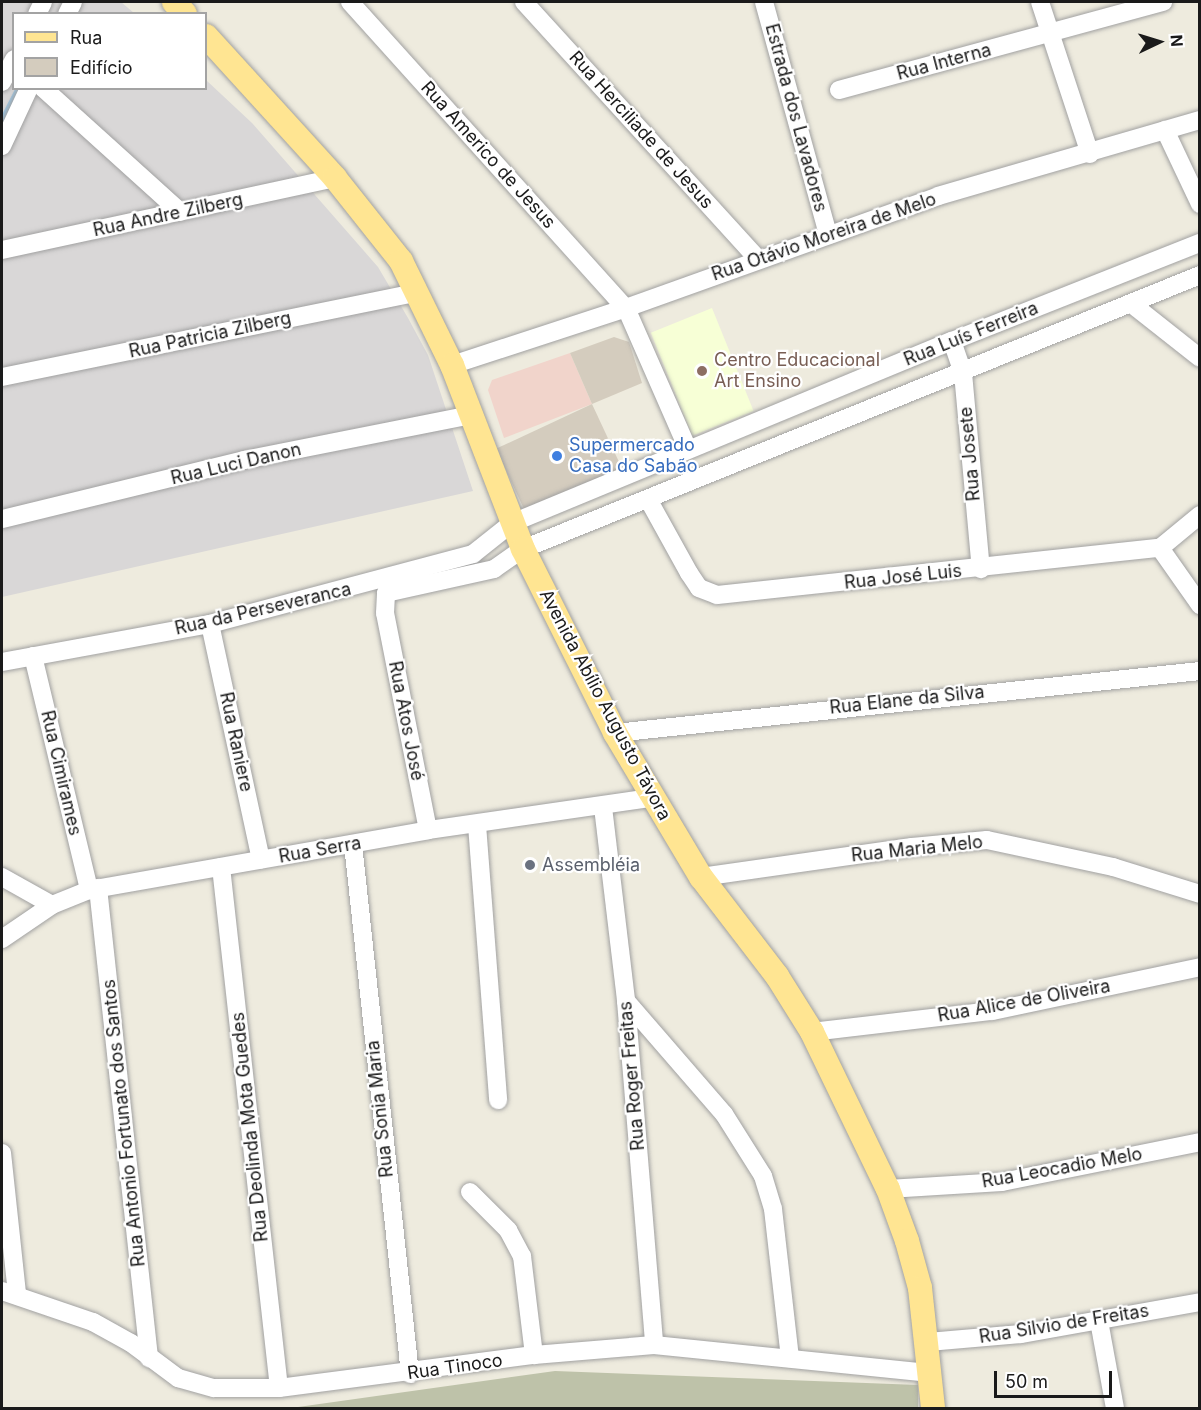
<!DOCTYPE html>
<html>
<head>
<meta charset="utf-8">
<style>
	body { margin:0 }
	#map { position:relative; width:1201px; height:1410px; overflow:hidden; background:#eeebde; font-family:Inter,sans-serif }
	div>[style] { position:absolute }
	.residential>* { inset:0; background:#d9d7d7 }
	.commercial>* { inset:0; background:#f1d4cb }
	.education>* { inset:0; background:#f7ffd6; transform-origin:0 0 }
	.construction>* { inset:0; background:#bec2a9 }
	.stream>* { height:4.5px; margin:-2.25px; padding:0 2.25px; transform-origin:2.25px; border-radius:2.25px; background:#9ac3e0 }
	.building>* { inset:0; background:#d4ccbe; transform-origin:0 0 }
	.roads { filter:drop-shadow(0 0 2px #a1a1a1) drop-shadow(0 0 2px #a1a1a1) }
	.minor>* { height:18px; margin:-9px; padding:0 9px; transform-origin:9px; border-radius:9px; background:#fff }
	.major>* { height:24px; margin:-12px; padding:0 12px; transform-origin:12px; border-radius:12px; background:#ffe592 }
	.dots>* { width:16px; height:16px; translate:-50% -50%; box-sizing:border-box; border:3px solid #fff; border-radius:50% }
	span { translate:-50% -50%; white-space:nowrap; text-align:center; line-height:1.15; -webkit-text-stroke:4.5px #fff; paint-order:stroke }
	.street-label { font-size:18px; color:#1a1a1a }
	.education-label { font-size:18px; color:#785e54 }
	.left { translate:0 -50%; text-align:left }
	.shop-label { font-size:18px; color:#366cbe }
	.worship-label { font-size:18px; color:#5b616d }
	.frame { position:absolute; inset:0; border:3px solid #1a1a1a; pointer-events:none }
	.legend { position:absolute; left:12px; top:12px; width:195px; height:78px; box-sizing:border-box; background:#fff; border:2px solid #a3a3a3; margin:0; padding:8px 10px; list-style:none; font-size:18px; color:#1a1a1a }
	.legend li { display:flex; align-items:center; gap:12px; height:30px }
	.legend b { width:30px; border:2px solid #a3a3a3 }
	.north { position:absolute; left:1129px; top:12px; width:60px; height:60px; -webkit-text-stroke:4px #fff; paint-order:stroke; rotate:86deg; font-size:16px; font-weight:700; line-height:24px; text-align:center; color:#1a1a1a }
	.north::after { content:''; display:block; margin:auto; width:21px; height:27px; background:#1a1a1a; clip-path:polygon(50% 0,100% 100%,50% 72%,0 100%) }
	.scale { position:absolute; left:994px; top:1371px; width:118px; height:27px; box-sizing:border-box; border:3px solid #1a1a1a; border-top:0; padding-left:8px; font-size:18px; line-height:21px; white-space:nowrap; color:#1a1a1a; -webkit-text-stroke:4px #fff; paint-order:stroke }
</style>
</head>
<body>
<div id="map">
	<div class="residential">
		<i style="clip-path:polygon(2px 2px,121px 2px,134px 13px,14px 14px,14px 88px,206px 88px,206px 80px,252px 123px,378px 267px,408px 318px,428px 355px,473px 491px,2px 597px)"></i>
	</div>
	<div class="commercial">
		<i style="clip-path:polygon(570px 353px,592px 404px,504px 438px,488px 390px,492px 380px)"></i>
	</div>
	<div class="education">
		<i style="left:712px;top:308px;width:111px;height:66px;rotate:68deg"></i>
	</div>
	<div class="construction">
		<i style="clip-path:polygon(555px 1371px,918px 1385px,918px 1408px,291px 1408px)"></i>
	</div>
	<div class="stream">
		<i style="left:2px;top:119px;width:35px;rotate:-63deg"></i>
	</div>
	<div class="building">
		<i style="clip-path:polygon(614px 337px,629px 342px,642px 383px,592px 404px,570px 353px)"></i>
		<i style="left:592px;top:404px;width:72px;height:106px;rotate:65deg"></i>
	</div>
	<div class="roads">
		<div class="minor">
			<i style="left:350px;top:2px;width:412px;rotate:48deg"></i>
			<i style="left:626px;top:308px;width:154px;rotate:66.3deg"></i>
			<i style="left:524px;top:2px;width:348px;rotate:47.7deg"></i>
			<i style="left:764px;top:2px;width:241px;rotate:74.6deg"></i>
			<i style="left:1040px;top:2px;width:160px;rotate:71.8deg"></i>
			<i style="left:37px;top:14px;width:13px;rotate:-63deg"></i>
			<i style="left:67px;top:14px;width:13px;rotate:-63deg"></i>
			<i style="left:2px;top:82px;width:26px;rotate:-62deg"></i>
			<i style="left:43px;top:88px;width:185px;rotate:42.1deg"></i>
			<i style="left:839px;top:90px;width:336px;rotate:-15.2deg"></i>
			<i style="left:1165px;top:130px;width:82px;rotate:64.7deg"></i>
			<i style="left:2px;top:146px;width:64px;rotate:-65deg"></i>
			<i style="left:2px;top:250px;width:341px;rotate:-12.2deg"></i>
			<i style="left:1133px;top:305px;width:85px;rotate:38.3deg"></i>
			<i style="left:952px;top:341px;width:34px;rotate:71deg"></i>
			<i style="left:963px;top:373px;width:197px;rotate:84.8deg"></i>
			<i style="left:452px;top:365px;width:183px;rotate:-18.1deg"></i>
			<i style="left:626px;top:308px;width:331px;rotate:-19.7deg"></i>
			<i style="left:938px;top:196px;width:273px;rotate:-16.2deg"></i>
			<i style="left:2px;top:377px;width:425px;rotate:-11.5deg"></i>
			<i style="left:648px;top:499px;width:85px;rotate:61deg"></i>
			<i style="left:689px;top:573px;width:18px;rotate:56deg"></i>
			<i style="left:699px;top:588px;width:19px;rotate:21deg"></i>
			<i style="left:717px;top:595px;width:445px;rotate:-6.1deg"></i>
			<i style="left:1160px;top:548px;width:52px;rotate:-39.5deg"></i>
			<i style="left:2px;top:519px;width:249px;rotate:-13.7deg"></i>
			<i style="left:244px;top:460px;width:231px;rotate:-11.2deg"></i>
			<i style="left:1160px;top:548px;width:70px;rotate:54.9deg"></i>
			<i style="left:210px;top:624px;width:241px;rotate:77.8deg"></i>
			<i style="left:33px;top:656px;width:241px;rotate:76.5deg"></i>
			<i style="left:2px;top:662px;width:211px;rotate:-10.4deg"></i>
			<i style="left:210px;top:624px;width:272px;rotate:-14.9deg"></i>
			<i style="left:473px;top:554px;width:50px;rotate:-38.5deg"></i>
			<i style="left:512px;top:523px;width:476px;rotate:-22.5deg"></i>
			<i style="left:952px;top:341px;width:267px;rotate:-21.6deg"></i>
			<i style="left:615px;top:733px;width:588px;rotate:-6.05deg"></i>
			<i style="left:603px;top:807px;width:195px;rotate:83.2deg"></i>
			<i style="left:626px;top:1001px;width:345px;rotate:85.3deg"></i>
			<i style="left:477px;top:825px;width:276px;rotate:85.6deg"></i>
			<i style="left:428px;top:830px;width:221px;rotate:-101.2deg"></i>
			<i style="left:385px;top:613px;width:20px;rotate:-87deg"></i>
			<i style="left:386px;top:593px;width:111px;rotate:-12.5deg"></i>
			<i style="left:494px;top:569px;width:35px;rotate:-35deg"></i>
			<i style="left:523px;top:549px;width:730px;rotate:-22.03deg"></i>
			<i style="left:353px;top:844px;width:533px;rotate:83.86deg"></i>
			<i style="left:221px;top:867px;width:524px;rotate:83.65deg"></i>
			<i style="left:2px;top:877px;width:57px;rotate:29.2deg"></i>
			<i style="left:701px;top:877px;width:213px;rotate:-8.1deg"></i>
			<i style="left:912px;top:847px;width:75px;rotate:-5.3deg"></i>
			<i style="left:987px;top:840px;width:129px;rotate:12.1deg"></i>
			<i style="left:1113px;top:867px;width:91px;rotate:17.2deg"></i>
			<i style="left:98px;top:888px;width:473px;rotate:83.8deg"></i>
			<i style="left:2px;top:939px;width:60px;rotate:-34.2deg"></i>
			<i style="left:52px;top:905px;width:40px;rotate:-22deg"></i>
			<i style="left:89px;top:890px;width:344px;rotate:-10deg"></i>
			<i style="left:428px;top:830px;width:225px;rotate:-8.2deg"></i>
			<i style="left:626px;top:1001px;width:150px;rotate:49.1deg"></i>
			<i style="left:724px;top:1114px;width:73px;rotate:57.8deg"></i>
			<i style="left:763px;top:1176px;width:34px;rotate:73deg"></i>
			<i style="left:773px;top:1209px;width:150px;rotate:83.5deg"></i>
			<i style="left:812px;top:1032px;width:181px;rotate:-6.7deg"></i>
			<i style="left:992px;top:1011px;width:213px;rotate:-11.9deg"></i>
			<i style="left:2px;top:1153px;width:141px;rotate:83.9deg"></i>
			<i style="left:888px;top:1189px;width:114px;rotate:-3.5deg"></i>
			<i style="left:1002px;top:1182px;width:202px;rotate:-11.4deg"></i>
			<i style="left:470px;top:1192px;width:54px;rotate:45deg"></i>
			<i style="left:508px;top:1230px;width:30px;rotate:62deg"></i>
			<i style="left:522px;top:1256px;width:100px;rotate:83.1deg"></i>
			<i style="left:2px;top:1291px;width:96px;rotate:18.8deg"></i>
			<i style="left:93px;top:1322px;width:43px;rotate:28.9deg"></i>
			<i style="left:131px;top:1343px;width:59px;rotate:36.7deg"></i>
			<i style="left:178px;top:1378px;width:37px;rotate:16deg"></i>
			<i style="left:214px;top:1388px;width:65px"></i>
			<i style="left:279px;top:1388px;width:257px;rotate:-7.4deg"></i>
			<i style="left:534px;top:1355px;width:120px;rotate:-4.8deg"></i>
			<i style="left:654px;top:1345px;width:278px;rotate:5.8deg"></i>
			<i style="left:1099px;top:1321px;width:88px;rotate:79.6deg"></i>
			<i style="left:928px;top:1342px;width:93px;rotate:-4.9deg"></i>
			<i style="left:1021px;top:1334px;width:182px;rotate:-10.1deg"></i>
		</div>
		<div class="major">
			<i style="left:174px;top:2px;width:16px;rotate:47deg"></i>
			<i style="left:206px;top:36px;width:192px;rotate:47.7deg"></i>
			<i style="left:335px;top:178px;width:106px;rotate:51.5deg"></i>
			<i style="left:401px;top:261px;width:116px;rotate:63.9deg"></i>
			<i style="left:452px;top:365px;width:197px;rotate:68.9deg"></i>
			<i style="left:523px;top:549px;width:206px;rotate:63.4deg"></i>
			<i style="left:615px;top:733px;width:168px;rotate:59.2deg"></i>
			<i style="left:701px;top:877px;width:125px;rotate:52.5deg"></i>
			<i style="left:777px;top:976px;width:66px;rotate:58deg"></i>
			<i style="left:812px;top:1032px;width:174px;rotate:64.2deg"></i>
			<i style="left:888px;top:1189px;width:55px;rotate:69.9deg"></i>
			<i style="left:907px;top:1241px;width:49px;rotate:74.5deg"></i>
			<i style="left:920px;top:1288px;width:121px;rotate:83.8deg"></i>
		</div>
	</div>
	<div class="dots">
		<i style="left:702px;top:371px;background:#8d6e63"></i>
		<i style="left:557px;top:456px;background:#3f7fe0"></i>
		<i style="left:530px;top:865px;background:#6b7280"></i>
	</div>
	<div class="street-label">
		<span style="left:944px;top:62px;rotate:-15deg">Rua Interna</span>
		<span style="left:796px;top:118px;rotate:75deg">Estrada dos Lavadores</span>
		<span style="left:641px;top:130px;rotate:48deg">Rua Herciliade de Jesus</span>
		<span style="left:488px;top:155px;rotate:48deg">Rua Americo de Jesus</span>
		<span style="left:168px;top:215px;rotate:-12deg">Rua Andre Zilberg</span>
		<span style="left:824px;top:237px;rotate:-19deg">Rua Otávio Moreira de Melo</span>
		<span style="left:971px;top:334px;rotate:-22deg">Rua Luís Ferreira</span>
		<span style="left:210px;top:335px;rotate:-12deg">Rua Patricia Zilberg</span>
		<span style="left:970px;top:454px;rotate:-95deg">Rua Josete</span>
		<span style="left:236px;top:464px;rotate:-13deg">Rua Luci Danon</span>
		<span style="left:903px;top:577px;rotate:-6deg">Rua José Luis</span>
		<span style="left:263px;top:609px;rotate:-13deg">Rua da Perseveranca</span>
		<span style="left:907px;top:700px;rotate:-6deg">Rua Elane da Silva</span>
		<span style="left:605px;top:705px;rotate:62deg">Avenida Abílio Augusto Távora</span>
		<span style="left:406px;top:721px;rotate:79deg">Rua Atos José</span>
		<span style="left:236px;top:742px;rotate:78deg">Rua Raniere</span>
		<span style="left:61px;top:773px;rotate:77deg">Rua Cimirames</span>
		<span style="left:917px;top:849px;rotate:-6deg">Rua Maria Melo</span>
		<span style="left:320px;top:850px;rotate:-10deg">Rua Serra</span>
		<span style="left:1024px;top:1001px;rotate:-10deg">Rua Alice de Oliveira</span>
		<span style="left:632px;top:1076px;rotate:-95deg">Rua Roger Freitas</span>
		<span style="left:380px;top:1109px;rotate:-96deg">Rua Sonia Maria</span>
		<span style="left:124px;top:1123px;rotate:-96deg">Rua Antonio Fortunato dos Santos</span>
		<span style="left:250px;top:1127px;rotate:-96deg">Rua Deolinda Mota Guedes</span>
		<span style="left:1062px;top:1168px;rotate:-10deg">Rua Leocadio Melo</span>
		<span style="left:1064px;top:1324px;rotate:-9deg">Rua Silvio de Freitas</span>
		<span style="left:455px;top:1367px;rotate:-8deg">Rua Tinoco</span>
	</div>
	<div class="education-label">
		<span class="left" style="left:714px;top:371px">Centro Educacional<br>Art Ensino</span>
	</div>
	<div class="shop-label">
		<span class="left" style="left:569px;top:456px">Supermercado<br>Casa do Sabão</span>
	</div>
	<div class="worship-label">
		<span class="left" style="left:542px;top:865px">Assembléia</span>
	</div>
	<div class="frame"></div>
	<ul class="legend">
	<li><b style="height:8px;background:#ffe592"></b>Rua</li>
	<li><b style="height:16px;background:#d4ccbe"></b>Edifício</li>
	</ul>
	<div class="north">N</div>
	<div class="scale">50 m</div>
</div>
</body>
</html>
